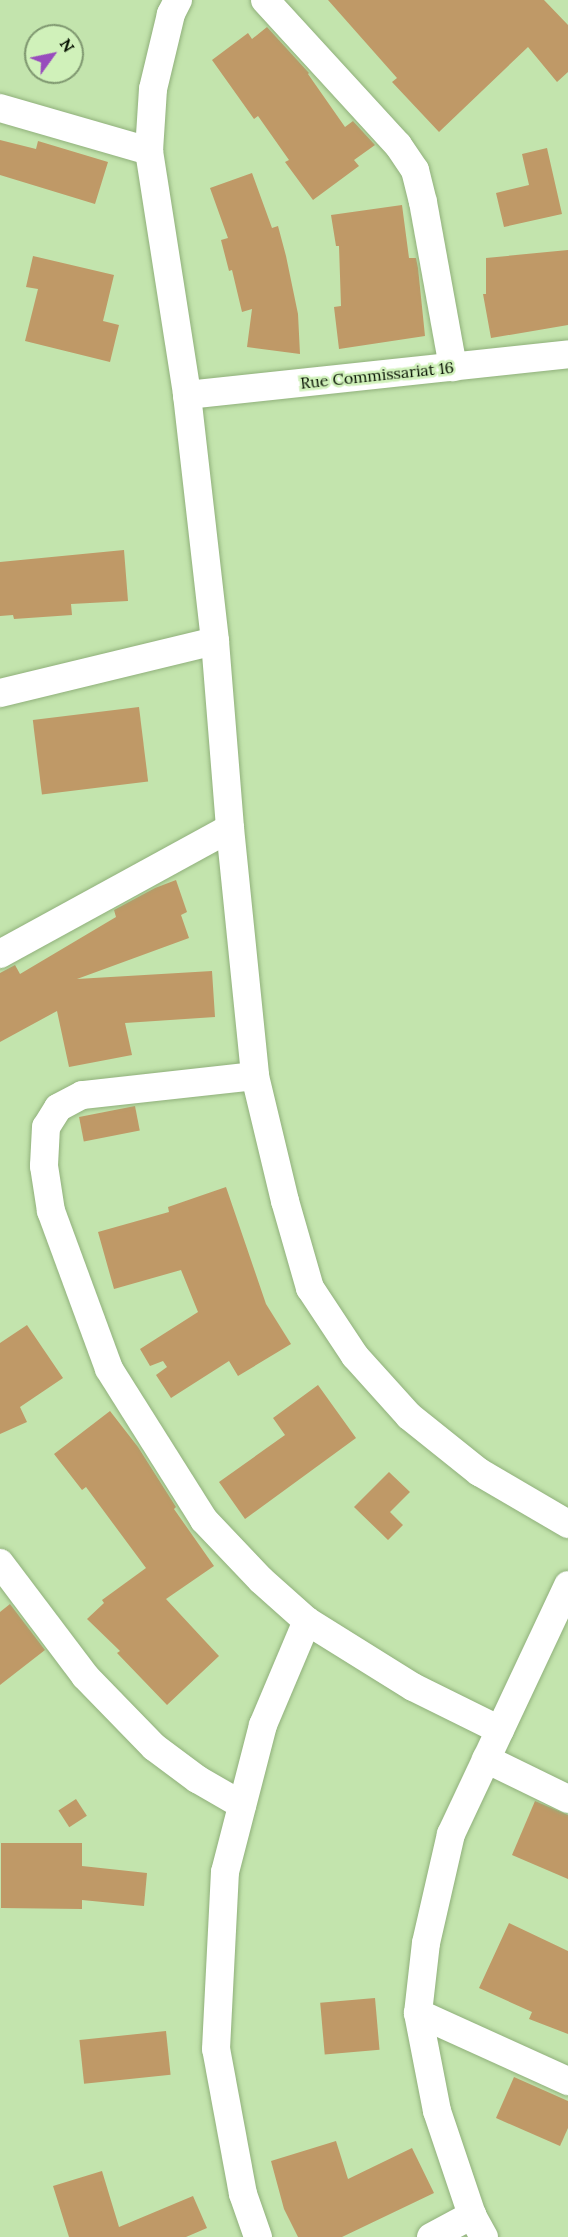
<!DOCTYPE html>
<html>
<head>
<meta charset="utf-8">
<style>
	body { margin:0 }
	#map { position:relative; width:568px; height:2237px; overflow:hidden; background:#c3e4ad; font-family:Lora,serif }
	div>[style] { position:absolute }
	.building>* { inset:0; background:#bf9967; transform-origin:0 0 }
	.roads { filter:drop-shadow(0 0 2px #90b07b) drop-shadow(0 0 2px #90b07b) }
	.minor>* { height:28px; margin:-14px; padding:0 14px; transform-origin:14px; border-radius:14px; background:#fff }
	span { translate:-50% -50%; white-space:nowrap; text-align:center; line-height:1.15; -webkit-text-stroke:5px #d0f1ba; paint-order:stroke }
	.street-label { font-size:16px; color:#061001 }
	.north { position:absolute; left:24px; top:24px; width:60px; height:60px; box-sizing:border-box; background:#d0f1ba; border:2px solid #7f9770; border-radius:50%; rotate:57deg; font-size:16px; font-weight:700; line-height:24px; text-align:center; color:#061001 }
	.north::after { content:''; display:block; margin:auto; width:21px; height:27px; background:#984cbd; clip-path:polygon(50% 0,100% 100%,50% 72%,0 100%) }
</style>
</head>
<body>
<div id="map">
	<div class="building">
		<i style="clip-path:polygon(328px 0,544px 0,568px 25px,568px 72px,557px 82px,528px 47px,439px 132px,392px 82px,397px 78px)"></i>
		<i style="clip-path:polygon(267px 27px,309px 73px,308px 74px,345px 127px,353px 121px,375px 145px,354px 160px,359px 166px,313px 200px,285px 162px,289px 160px,258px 116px,254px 119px,212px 60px,248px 33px,252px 39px)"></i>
		<i style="clip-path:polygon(0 140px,36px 149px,38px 141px,108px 162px,95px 204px,0 175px)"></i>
		<i style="clip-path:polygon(547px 148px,562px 214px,504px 227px,496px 193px,529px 185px,522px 154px)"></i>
		<i style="clip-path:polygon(252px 173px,272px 228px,278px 226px,286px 256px,298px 314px,300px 354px,247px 347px,252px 309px,242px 312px,232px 270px,229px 271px,221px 240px,228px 238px,210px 188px)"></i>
		<i style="clip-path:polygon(402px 205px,409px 258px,416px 258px,418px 268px,425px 336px,339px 349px,334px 307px,341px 306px,339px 246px,336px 246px,331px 215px)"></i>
		<i style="clip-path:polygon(568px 250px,568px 325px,491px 338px,483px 294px,486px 294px,486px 258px)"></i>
		<i style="clip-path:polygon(33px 256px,114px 275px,103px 321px,119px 325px,110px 362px,25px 341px,38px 289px,26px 287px)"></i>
		<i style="clip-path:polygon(124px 550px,128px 601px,71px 604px,72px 615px,14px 619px,13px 615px,0 616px,0 562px)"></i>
		<i style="left:139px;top:707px;width:75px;height:107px;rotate:83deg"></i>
		<i style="clip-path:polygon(176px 880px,187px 912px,181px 915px,189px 938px,77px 979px,212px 971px,215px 1017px,125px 1023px,132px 1055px,69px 1067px,57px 1011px,0 1042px,0 973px,15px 965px,20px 974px,116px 917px,114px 910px,155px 888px)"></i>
		<i style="left:135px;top:1106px;width:25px;height:57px;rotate:79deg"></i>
		<i style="clip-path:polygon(226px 1187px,266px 1304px,291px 1344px,238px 1376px,229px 1361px,171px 1398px,156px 1375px,167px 1367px,163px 1361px,150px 1366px,140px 1349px,198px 1312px,181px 1270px,114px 1289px,98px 1232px,169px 1212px,168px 1207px)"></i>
		<i style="clip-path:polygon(27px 1325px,63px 1378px,20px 1407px,27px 1422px,0 1434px,0 1343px)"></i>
		<i style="clip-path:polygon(318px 1385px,356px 1438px,245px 1519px,219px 1482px,285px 1435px,273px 1418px)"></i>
		<i style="clip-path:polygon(110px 1411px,138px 1447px,176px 1507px,174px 1509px,214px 1566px,166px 1599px,219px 1656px,167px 1705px,117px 1653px,120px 1651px,87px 1619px,104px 1603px,102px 1600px,146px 1568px,86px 1487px,82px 1490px,54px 1454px)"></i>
		<i style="clip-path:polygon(389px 1472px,410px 1492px,390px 1512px,403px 1525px,388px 1540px,354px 1507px)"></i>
		<i style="clip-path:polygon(10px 1604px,45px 1650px,0 1685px,0 1612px)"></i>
		<i style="left:76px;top:1799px;width:20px;height:21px;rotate:57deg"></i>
		<i style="clip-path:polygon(535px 1801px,568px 1815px,568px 1879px,512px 1855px)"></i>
		<i style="clip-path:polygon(1px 1843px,82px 1843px,82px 1866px,147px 1873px,144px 1906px,82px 1900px,82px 1909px,1px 1908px)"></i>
		<i style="clip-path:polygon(509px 1923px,568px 1951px,568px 2034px,529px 2019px,532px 2012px,479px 1988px)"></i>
		<i style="left:375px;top:1998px;width:52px;height:55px;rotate:85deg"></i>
		<i style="left:166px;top:2031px;width:44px;height:87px;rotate:84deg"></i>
		<i style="clip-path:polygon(514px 2077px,568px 2101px,568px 2128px,560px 2146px,496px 2118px)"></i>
		<i style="clip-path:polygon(336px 2141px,348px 2179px,412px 2148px,434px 2193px,342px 2237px,298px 2237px,284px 2209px,271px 2161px)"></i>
		<i style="clip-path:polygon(102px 2171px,119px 2227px,193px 2196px,207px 2228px,186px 2237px,69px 2237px,53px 2186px)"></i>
	</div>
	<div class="roads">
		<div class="minor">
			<i style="left:178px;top:0;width:16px;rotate:117deg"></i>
			<i style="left:171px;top:14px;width:77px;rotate:103.5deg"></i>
			<i style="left:153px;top:89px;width:62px;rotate:93.7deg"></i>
			<i style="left:149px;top:151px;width:247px;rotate:81.1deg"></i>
			<i style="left:187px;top:395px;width:248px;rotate:83.5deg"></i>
			<i style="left:215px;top:641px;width:188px;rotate:85.4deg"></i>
			<i style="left:230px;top:828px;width:249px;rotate:84.2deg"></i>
			<i style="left:255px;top:1076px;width:129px;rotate:76.5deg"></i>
			<i style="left:285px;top:1201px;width:91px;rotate:74deg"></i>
			<i style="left:310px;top:1288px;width:82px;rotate:56.5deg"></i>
			<i style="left:355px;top:1356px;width:81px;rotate:48deg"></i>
			<i style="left:409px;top:1416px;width:90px;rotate:38.7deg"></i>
			<i style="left:479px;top:1472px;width:103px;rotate:30.3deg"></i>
			<i style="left:265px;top:0;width:197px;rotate:47.5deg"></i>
			<i style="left:398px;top:145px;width:30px;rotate:56deg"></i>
			<i style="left:415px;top:170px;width:33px;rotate:76deg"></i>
			<i style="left:423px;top:202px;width:168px;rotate:79.7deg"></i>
			<i style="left:0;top:108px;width:155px;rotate:16.1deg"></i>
			<i style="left:187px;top:395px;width:383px;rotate:-6.1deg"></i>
			<i style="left:0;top:693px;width:221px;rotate:-13.6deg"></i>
			<i style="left:0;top:954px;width:262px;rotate:-28.7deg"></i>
			<i style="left:255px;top:1076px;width:174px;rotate:173.7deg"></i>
			<i style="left:82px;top:1095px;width:27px;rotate:152deg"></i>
			<i style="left:58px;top:1108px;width:22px;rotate:122deg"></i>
			<i style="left:46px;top:1127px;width:39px;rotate:93deg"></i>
			<i style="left:44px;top:1166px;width:46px;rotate:81.2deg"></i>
			<i style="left:51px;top:1211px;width:168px;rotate:69.8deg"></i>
			<i style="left:109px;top:1369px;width:178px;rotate:57.8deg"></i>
			<i style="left:204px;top:1520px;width:83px;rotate:46.5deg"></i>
			<i style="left:261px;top:1580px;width:62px;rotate:41.7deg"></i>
			<i style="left:307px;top:1621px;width:125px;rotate:31.9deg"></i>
			<i style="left:413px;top:1687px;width:97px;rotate:26.3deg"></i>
			<i style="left:0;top:1563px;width:141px;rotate:53deg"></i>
			<i style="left:85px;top:1676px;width:99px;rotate:45.8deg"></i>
			<i style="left:154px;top:1747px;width:54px;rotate:36.7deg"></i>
			<i style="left:197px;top:1779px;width:52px;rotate:30deg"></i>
			<i style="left:486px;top:1759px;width:91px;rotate:26deg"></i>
			<i style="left:418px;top:2013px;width:165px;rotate:24.4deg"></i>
			<i style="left:258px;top:2237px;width:46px;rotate:-109.2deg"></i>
			<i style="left:243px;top:2194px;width:147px;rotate:-100.5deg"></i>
			<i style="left:216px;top:2049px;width:177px;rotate:-87.1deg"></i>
			<i style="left:225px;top:1872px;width:152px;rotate:-75.5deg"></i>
			<i style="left:263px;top:1725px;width:113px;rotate:-67.1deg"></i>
			<i style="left:431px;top:2237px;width:47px;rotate:-28.2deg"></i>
			<i style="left:484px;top:2237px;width:25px;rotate:-119deg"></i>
			<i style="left:472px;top:2215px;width:110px;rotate:-108.6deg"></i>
			<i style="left:437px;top:2111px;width:100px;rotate:-101deg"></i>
			<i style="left:418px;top:2013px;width:70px;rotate:-83.5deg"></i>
			<i style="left:426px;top:1943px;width:112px;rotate:-77.1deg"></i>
			<i style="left:451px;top:1834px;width:275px;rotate:-64.8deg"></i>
		</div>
	</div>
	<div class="street-label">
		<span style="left:377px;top:375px;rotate:-6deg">Rue Commissariat 16</span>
	</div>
	<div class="north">N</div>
</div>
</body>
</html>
